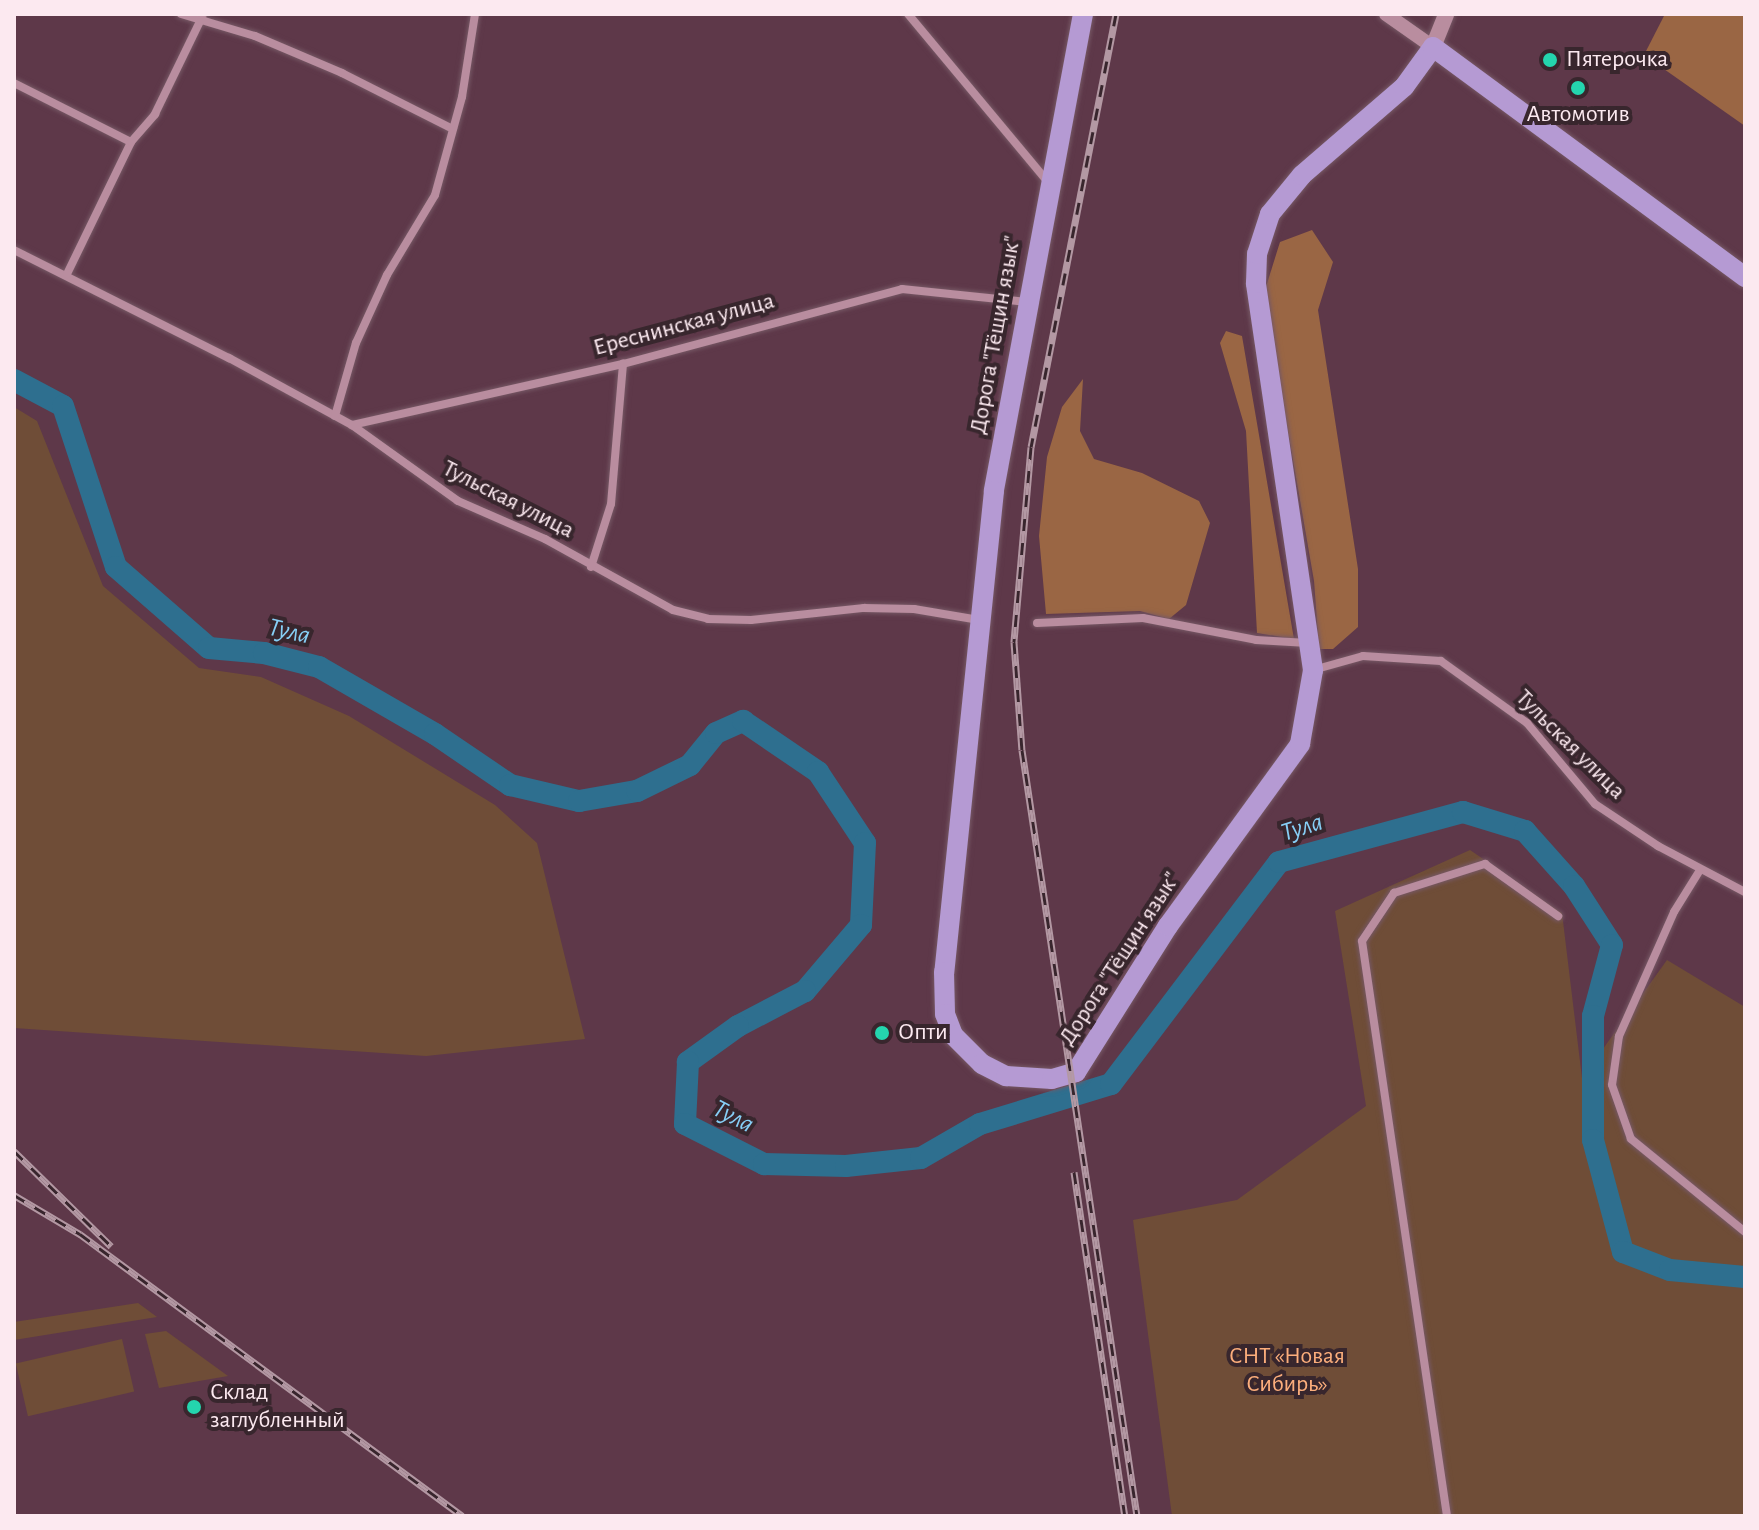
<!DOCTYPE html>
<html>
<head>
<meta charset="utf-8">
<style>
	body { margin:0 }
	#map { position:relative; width:1759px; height:1530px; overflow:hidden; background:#5e3849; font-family:"Alegreya Sans",sans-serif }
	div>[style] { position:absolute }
	.green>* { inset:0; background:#6f4d37; transform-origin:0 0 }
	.forest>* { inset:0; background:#9a6644 }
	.river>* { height:22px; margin:-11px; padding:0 11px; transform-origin:11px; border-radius:11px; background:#2e6f8f }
	.roads { filter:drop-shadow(0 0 2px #765865) drop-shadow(0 0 2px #765865) }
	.minor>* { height:8px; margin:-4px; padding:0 4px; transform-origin:4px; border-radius:4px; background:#b98d9f }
	.tertiary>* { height:14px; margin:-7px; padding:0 7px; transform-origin:7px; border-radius:7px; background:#b98d9f }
	.secondary>* { height:16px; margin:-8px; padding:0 8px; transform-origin:8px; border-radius:8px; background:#b98d9f }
	.primary>* { height:20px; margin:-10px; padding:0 10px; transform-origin:10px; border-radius:10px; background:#b59ad3 }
	.rail>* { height:7px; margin-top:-3.5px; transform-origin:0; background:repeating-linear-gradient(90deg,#38262d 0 12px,#b398a3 0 24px); box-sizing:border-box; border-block:2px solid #b398a3 }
	.dots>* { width:22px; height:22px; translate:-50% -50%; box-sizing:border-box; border:4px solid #38262d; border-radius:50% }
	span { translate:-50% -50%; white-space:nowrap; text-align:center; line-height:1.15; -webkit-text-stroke:8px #38262d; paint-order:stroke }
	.poi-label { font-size:24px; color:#fce9f0 }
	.left { translate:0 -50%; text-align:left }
	.street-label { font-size:24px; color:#fce9f0 }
	.park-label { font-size:24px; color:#fcae7c }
	.water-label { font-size:26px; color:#87cff6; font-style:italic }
	.frame { position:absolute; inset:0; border:16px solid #fce9f0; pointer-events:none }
</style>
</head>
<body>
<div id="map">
	<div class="green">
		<i style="clip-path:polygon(14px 407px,37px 421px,103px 586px,199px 668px,261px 677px,349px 716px,495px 805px,537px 843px,585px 1039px,426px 1056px,14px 1028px)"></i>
		<i style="clip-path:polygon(1470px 850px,1562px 913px,1582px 1078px,1667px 960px,1745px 1007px,1745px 1516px,1172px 1516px,1133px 1220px,1237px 1200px,1366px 1106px,1335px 911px)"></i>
		<i style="clip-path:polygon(138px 1303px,157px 1317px,14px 1340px,14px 1322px)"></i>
		<i style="clip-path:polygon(166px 1331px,228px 1376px,159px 1388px,145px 1334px)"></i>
		<i style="left:122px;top:1339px;width:54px;height:109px;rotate:77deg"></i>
	</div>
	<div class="forest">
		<i style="clip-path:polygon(1665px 14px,1745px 14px,1745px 126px,1644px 55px)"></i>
		<i style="clip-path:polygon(1312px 230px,1333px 262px,1318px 310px,1358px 569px,1358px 627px,1333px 649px,1319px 649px,1314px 581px,1264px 293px,1280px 242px)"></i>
		<i style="clip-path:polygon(1226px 331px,1242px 336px,1294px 639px,1257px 633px,1246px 431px,1220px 343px)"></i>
		<i style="clip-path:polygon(1083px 379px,1080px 431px,1094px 459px,1142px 473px,1199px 501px,1210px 523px,1186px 605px,1169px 619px,1140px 611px,1046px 614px,1039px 536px,1047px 457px,1062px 407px)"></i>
	</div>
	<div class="river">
		<i style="left:14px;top:380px;width:55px;rotate:28deg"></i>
		<i style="left:63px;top:406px;width:169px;rotate:71.8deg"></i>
		<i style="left:116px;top:567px;width:123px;rotate:41.1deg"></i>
		<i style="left:209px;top:648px;width:55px;rotate:5.2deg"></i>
		<i style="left:264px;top:653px;width:57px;rotate:14.3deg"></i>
		<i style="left:319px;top:667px;width:134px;rotate:30deg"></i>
		<i style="left:435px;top:734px;width:91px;rotate:34.2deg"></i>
		<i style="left:510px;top:785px;width:71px;rotate:13.1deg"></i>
		<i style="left:579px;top:801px;width:59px;rotate:-9.8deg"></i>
		<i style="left:637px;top:791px;width:59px;rotate:-26.1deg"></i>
		<i style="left:690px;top:765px;width:41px;rotate:-50.9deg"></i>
		<i style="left:716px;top:733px;width:30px;rotate:-24deg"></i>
		<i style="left:743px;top:721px;width:91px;rotate:34.2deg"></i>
		<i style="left:818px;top:772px;width:85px;rotate:56.5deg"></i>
		<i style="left:865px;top:843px;width:82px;rotate:92.8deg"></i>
		<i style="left:861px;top:925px;width:87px;rotate:130.3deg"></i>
		<i style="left:805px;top:991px;width:76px;rotate:152.4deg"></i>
		<i style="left:738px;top:1026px;width:62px;rotate:144.2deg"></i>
		<i style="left:688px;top:1062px;width:62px;rotate:92.8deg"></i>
		<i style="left:685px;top:1124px;width:89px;rotate:26.9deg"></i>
		<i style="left:764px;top:1164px;width:82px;rotate:1.4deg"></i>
		<i style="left:846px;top:1166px;width:75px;rotate:-6.1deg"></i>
		<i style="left:921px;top:1158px;width:68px;rotate:-30deg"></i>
		<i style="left:980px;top:1124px;width:137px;rotate:-17deg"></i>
		<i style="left:1111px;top:1084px;width:278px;rotate:-52.9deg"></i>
		<i style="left:1279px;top:862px;width:191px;rotate:-15.2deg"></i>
		<i style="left:1463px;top:812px;width:65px;rotate:17deg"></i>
		<i style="left:1525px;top:831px;width:74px;rotate:48.3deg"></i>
		<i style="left:1574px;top:886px;width:70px;rotate:57.2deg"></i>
		<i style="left:1612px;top:945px;width:73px;rotate:105deg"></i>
		<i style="left:1593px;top:1016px;width:124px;rotate:90deg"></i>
		<i style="left:1593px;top:1140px;width:116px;rotate:75deg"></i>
		<i style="left:1623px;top:1252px;width:50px;rotate:21deg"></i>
		<i style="left:1670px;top:1270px;width:75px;rotate:5.3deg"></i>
	</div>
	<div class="roads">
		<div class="minor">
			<i style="left:181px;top:14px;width:77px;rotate:16.6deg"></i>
			<i style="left:255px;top:36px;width:95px;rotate:23deg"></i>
			<i style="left:342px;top:73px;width:124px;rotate:26.8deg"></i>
			<i style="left:908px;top:14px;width:219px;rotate:50.2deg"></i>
			<i style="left:14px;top:83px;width:131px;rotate:26.8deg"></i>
			<i style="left:14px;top:250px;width:241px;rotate:26.7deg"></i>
			<i style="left:229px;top:358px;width:140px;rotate:28.6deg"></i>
			<i style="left:352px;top:425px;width:130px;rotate:35.6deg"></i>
			<i style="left:458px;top:501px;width:95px;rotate:23.6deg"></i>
			<i style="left:545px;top:539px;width:146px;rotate:29deg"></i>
			<i style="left:673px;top:610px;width:36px;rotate:14deg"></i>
			<i style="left:708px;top:619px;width:43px;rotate:1.3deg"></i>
			<i style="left:751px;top:620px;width:114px;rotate:-6.1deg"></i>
			<i style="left:864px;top:608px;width:50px;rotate:1.1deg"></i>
			<i style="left:914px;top:609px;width:66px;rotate:9.6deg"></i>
			<i style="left:67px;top:274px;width:147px;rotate:-64.1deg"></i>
			<i style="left:131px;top:142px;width:37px;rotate:-49deg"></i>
			<i style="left:155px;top:114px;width:108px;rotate:-64.1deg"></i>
			<i style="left:335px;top:416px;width:76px;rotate:-74deg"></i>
			<i style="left:356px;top:343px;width:75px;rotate:-65.5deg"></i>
			<i style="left:387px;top:275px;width:93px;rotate:-59deg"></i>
			<i style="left:435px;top:195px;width:102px;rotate:-74.6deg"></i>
			<i style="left:462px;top:97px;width:84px;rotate:-81.1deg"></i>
			<i style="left:352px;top:425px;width:278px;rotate:-12.7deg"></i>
			<i style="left:623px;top:364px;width:289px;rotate:-15deg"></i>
			<i style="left:902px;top:289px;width:126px;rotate:5.9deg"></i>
			<i style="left:591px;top:567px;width:66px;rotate:-72.4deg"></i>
			<i style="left:611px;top:504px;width:141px;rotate:-85.1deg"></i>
			<i style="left:1037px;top:623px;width:106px;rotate:-2.7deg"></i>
			<i style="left:1143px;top:618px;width:115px;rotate:11deg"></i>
			<i style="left:1256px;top:640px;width:52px;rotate:3.3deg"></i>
			<i style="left:1313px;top:670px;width:52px;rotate:-15.6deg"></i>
			<i style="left:1363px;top:656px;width:78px;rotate:3.7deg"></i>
			<i style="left:1441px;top:661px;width:106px;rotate:35.8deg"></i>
			<i style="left:1527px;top:723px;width:106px;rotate:50deg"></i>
			<i style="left:1595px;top:804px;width:76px;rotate:33.7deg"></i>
			<i style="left:1658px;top:846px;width:98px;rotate:27.9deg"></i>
			<i style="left:1700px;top:870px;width:49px;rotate:121.8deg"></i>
			<i style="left:1674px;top:912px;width:136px;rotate:113.9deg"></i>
			<i style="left:1619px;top:1036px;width:49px;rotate:98.1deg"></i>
			<i style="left:1612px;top:1085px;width:57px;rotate:70.6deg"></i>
			<i style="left:1631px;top:1139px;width:147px;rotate:39.2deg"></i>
			<i style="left:1447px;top:1516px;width:581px;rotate:-98.41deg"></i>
			<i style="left:1362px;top:941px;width:58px;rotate:-56.3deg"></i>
			<i style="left:1394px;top:893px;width:96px;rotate:-17.7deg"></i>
			<i style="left:1485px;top:864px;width:90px;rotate:35.5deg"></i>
		</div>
		<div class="tertiary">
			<i style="left:1386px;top:14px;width:57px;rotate:35.1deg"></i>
		</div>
		<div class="secondary">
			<i style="left:1433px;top:47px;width:35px;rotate:-68deg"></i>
		</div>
		<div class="primary">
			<i style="left:1083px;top:14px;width:485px;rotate:100.6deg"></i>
			<i style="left:994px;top:491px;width:484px;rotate:95.9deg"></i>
			<i style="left:944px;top:972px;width:42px;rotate:88.6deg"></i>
			<i style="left:945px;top:1014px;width:22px;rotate:69deg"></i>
			<i style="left:953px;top:1035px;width:41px;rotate:45deg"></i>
			<i style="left:982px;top:1064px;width:27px;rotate:27deg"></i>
			<i style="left:1006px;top:1076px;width:46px;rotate:3.7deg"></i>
			<i style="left:1052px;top:1079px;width:25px;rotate:-16deg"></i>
			<i style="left:1076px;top:1072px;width:173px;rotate:-57.8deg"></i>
			<i style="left:1168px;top:926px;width:225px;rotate:-54deg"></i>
			<i style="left:1300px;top:744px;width:75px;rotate:-80deg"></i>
			<i style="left:1313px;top:670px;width:391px;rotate:-98.4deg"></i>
			<i style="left:1256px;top:283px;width:29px;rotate:-88deg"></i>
			<i style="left:1257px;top:254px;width:42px;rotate:-72deg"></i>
			<i style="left:1270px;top:214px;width:50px;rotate:-50.6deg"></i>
			<i style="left:1302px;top:175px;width:135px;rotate:-40.8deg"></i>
			<i style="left:1404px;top:87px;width:49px;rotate:-54.1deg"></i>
			<i style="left:1433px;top:47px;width:388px;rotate:36.4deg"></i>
		</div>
	</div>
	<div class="rail">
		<i style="left:1116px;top:14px;width:441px;rotate:101.1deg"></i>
		<i style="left:1031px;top:447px;width:196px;rotate:95deg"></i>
		<i style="left:1014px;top:642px;width:108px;rotate:85.8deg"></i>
		<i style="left:1022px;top:750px;width:775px;rotate:81.46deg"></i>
		<i style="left:14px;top:1151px;width:136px;rotate:44.4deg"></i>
		<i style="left:1074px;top:1172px;width:348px;rotate:81.6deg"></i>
		<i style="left:14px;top:1195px;width:77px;rotate:30.6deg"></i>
		<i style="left:80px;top:1234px;width:475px;rotate:36.4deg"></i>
	</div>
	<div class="dots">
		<i style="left:1550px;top:60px;background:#24d5ae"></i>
		<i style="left:1578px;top:88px;background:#24d5ae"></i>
		<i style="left:882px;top:1033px;background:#24d5ae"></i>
		<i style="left:194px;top:1407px;background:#24d5ae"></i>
	</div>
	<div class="poi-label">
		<span class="left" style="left:1566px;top:60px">Пятерочка</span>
		<span style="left:1578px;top:115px">Автомотив</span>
		<span class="left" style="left:898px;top:1033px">Опти</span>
		<span class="left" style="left:210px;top:1407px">Склад<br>заглубленный</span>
	</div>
	<div class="street-label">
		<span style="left:684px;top:325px;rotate:-15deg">Ереснинская улица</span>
		<span style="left:996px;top:335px;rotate:-80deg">Дорога "Тёщин язык"</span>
		<span style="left:508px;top:500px;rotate:27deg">Тульская улица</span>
		<span style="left:1570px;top:745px;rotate:45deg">Тульская улица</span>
		<span style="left:1120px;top:959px;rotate:-57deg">Дорога "Тёщин язык"</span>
	</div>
	<div class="park-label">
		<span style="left:1287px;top:1371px">СНТ «Новая<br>Сибирь»</span>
	</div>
	<div class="water-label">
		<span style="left:289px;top:632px;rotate:13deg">Тула</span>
		<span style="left:1302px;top:828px;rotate:-17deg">Тула</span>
		<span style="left:733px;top:1117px;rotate:27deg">Тула</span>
	</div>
	<div class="frame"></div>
</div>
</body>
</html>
